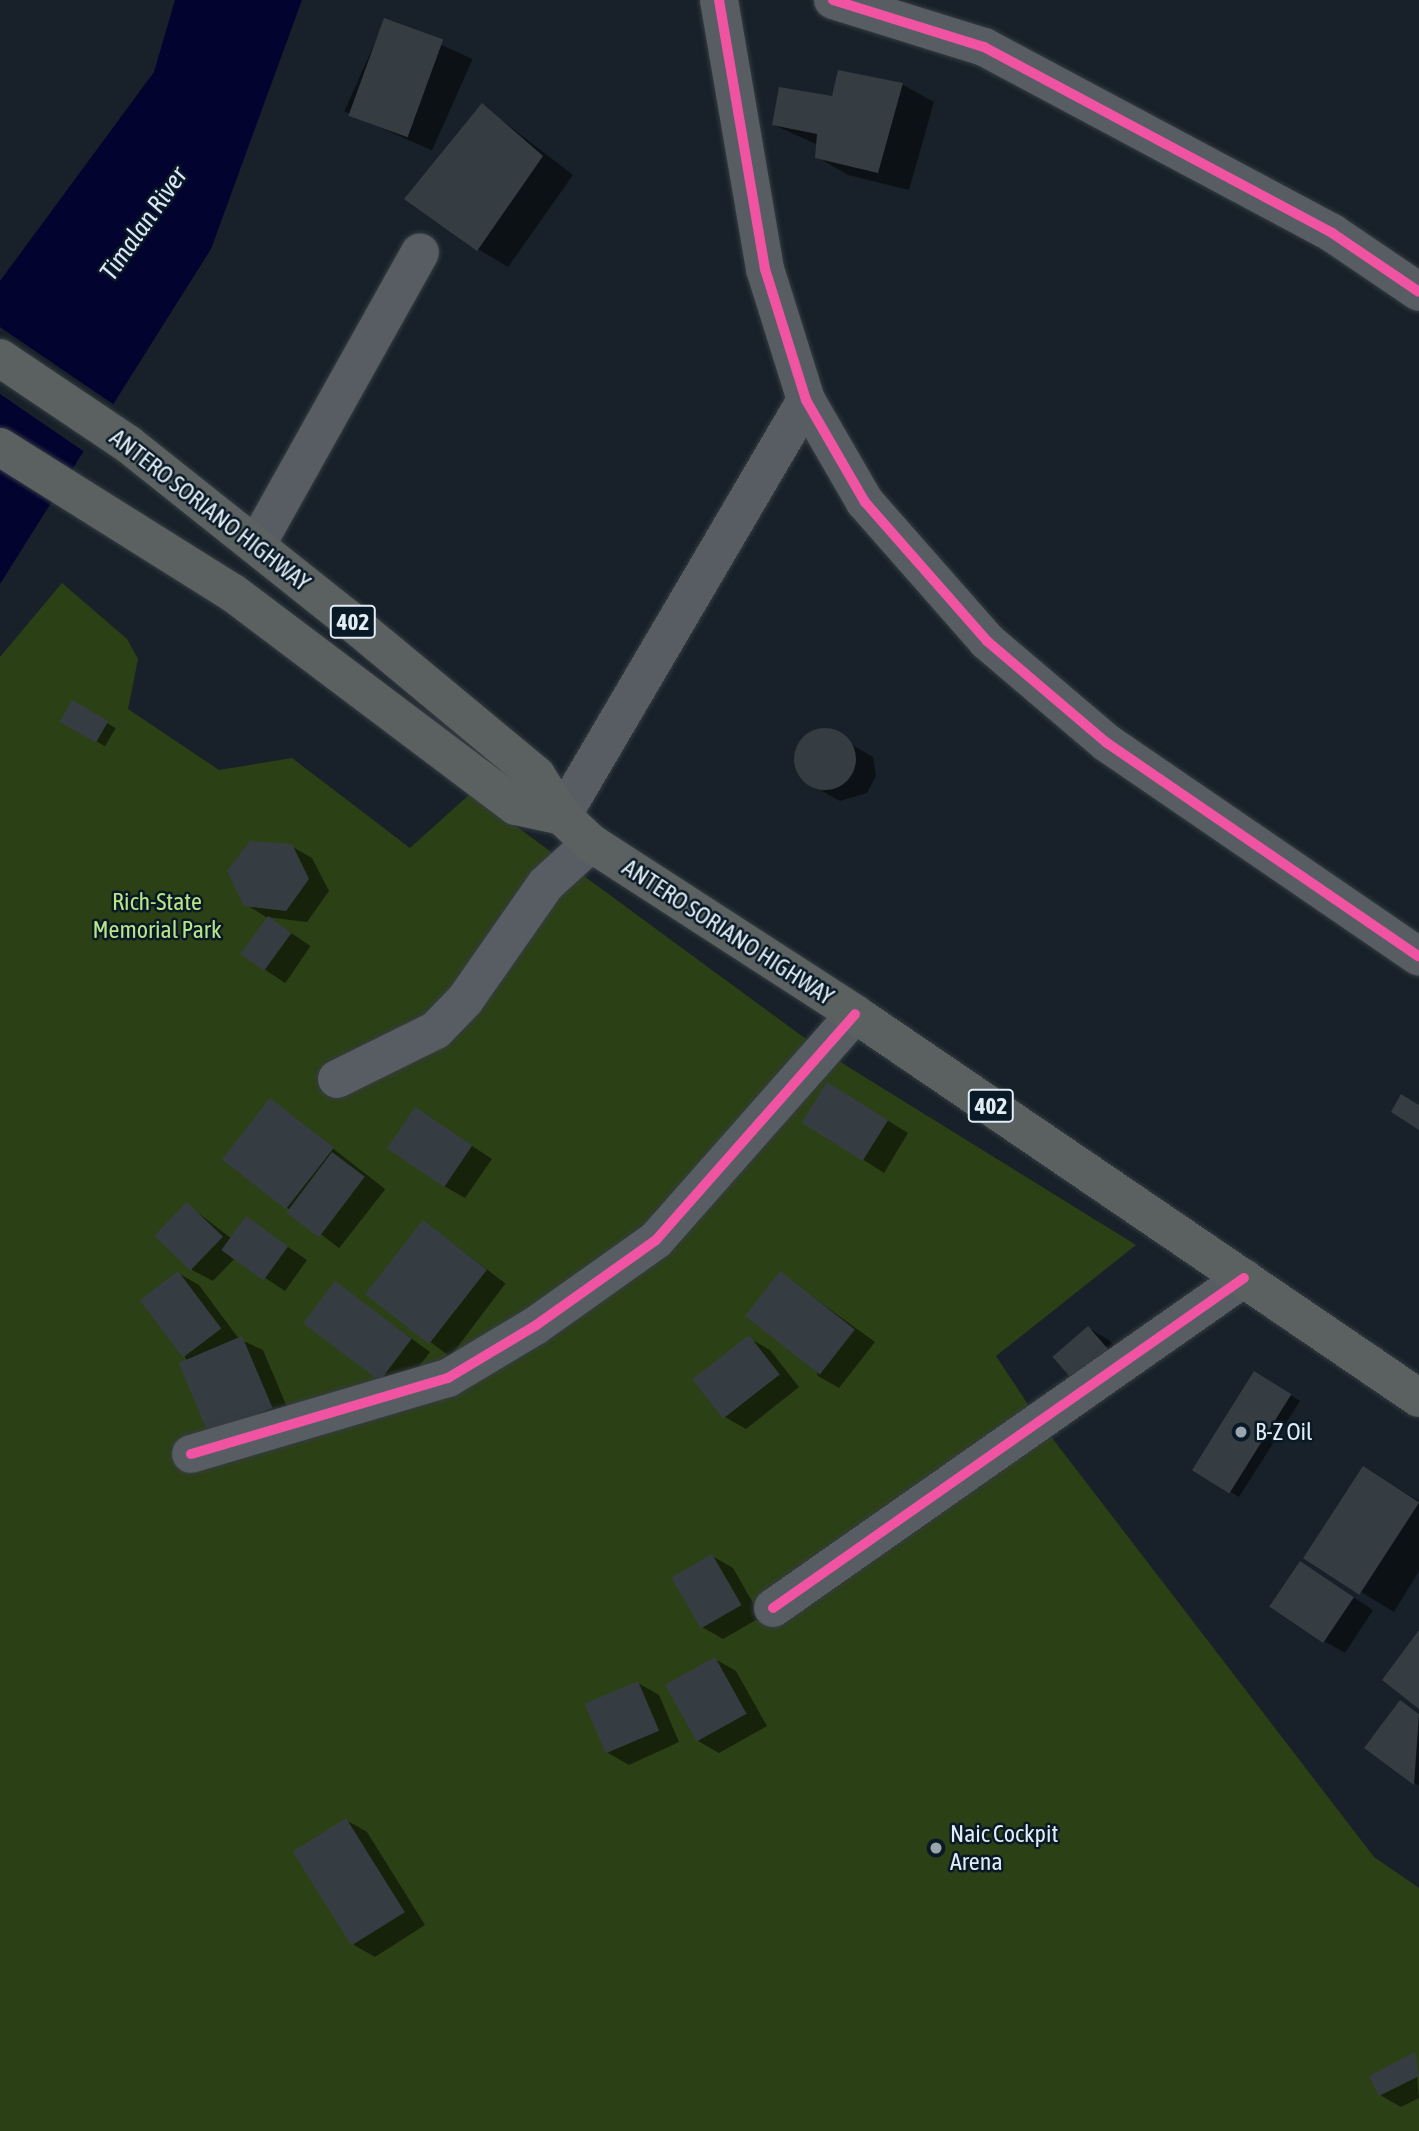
<!DOCTYPE html>
<html>
<head>
<meta charset="utf-8">
<style>
	body { margin:0 }
	#map { position:relative; width:1419px; height:2131px; overflow:hidden; background:#182129; font-family:"Asap Condensed",sans-serif }
	div>[style] { position:absolute }
	.green>* { inset:0; background:#2c4015 }
	.water>* { inset:0; background:#02032f }
	.pier>* { inset:0; background:#182129 }
	.shadow>* { inset:0; background:#0007; transform-origin:0 0 }
	.building>* { inset:0; background:#353d43; transform-origin:0 0 }
	.round { border-radius:50% }
	.roads { filter:drop-shadow(0 0 2px #353c42) drop-shadow(0 0 2px #353c42) }
	.street>* { height:38px; margin:-19px; padding:0 19px; transform-origin:19px; border-radius:19px; background:#575d63 }
	.primary>* { height:38px; margin:-19px; padding:0 19px; transform-origin:19px; border-radius:19px; background:#5b6160 }
	.cycleway>* { height:10px; margin:-5px; padding:0 5px; transform-origin:5px; border-radius:5px; background:#f153a3 }
	.dots>* { width:19px; height:19px; translate:-50% -50%; box-sizing:border-box; border:4px solid #091925; border-radius:50% }
	span { translate:-50% -50%; white-space:nowrap; text-align:center; line-height:1.15; -webkit-text-stroke:5px #091925; paint-order:stroke }
	.shield-label span { padding:2px 5px; background:#091925; border:2px solid; border-radius:5px; -webkit-text-stroke-width:0 }
	.shield-label { font-size:23px; color:#e2ecf5; font-weight:700 }
	.street-label { font-size:24px; color:#e2ecf5 }
	.park-label { font-size:24px; color:#b9e586 }
	.poi-label { font-size:24px; color:#e2ecf5 }
	.left { translate:0 -50%; text-align:left }
	.water-label { font-size:26px; color:#dbe5f7; font-style:italic }
</style>
</head>
<body>
<div id="map">
	<div class="green">
		<i style="clip-path:polygon(62px 583px,127px 639px,138px 659px,128px 709px,219px 770px,292px 758px,410px 848px,471px 793px,821px 1050px,1136px 1245px,996px 1356px,1039px 1421px,1374px 1857px,1419px 1888px,1419px 2131px,0 2131px,0 657px)"></i>
	</div>
	<div class="water">
		<i style="clip-path:polygon(175px 0,302px 0,211px 249px,0 584px,0 281px,154px 72px)"></i>
	</div>
	<div class="pier">
		<i style="clip-path:polygon(0 327px,116px 406px,86px 453px,0 394px)"></i>
	</div>
	<div class="shadow">
		<i style="left:385px;top:20px;width:96px;height:100px;rotate:24deg"></i>
		<i style="clip-path:polygon(840px 72px,903px 85px,934px 102px,909px 190px,848px 175px,817px 157px,818px 145px,774px 125px,833px 98px)"></i>
		<i style="clip-path:polygon(482px 105px,573px 175px,508px 267px,478px 249px)"></i>
		<i style="left:72px;top:702px;width:51px;height:21px;rotate:31deg"></i>
		<i style="clip-path:polygon(825px 729px,873px 757px,876px 776px,867px 793px,840px 801px,822px 791px,855px 778px,820px 789px,802px 778px,795px 761px,807px 735px)"></i>
		<i style="clip-path:polygon(291px 846px,312px 858px,329px 891px,307px 922px,266px 917px,245px 904px)"></i>
		<i style="left:269px;top:918px;width:50px;height:45px;rotate:34deg"></i>
		<i style="clip-path:polygon(848px 1096px,908px 1133px,884px 1173px,803px 1121px)"></i>
		<i style="left:271px;top:1100px;width:145px;height:75px;rotate:38deg"></i>
		<i style="clip-path:polygon(416px 1109px,492px 1159px,465px 1198px,444px 1186px)"></i>
		<i style="clip-path:polygon(187px 1204px,232px 1239px,247px 1219px,307px 1260px,285px 1291px,235px 1258px,213px 1281px,192px 1270px)"></i>
		<i style="left:424px;top:1222px;width:102px;height:92px;rotate:37deg"></i>
		<i style="clip-path:polygon(178px 1273px,199px 1285px,239px 1339px,263px 1350px,292px 1419px,230px 1446px,185px 1357px)"></i>
		<i style="clip-path:polygon(781px 1274px,875px 1342px,839px 1388px,818px 1376px)"></i>
		<i style="clip-path:polygon(335px 1283px,430px 1352px,400px 1391px,379px 1379px)"></i>
		<i style="clip-path:polygon(1088px 1328px,1109px 1340px,1130px 1364px,1075px 1381px)"></i>
		<i style="clip-path:polygon(749px 1338px,770px 1350px,799px 1387px,746px 1429px,725px 1417px)"></i>
		<i style="clip-path:polygon(1265px 1379px,1300px 1401px,1239px 1497px,1194px 1470px)"></i>
		<i style="clip-path:polygon(1363px 1468px,1419px 1501px,1419px 1571px,1394px 1612px,1308px 1560px)"></i>
		<i style="clip-path:polygon(712px 1556px,733px 1568px,761px 1617px,723px 1639px,702px 1627px)"></i>
		<i style="clip-path:polygon(1301px 1563px,1373px 1610px,1345px 1653px,1324px 1641px)"></i>
		<i style="clip-path:polygon(715px 1659px,736px 1671px,767px 1726px,719px 1753px,698px 1741px)"></i>
		<i style="clip-path:polygon(638px 1683px,659px 1695px,679px 1742px,629px 1765px,608px 1753px)"></i>
		<i style="clip-path:polygon(1401px 1702px,1419px 1713px,1419px 1786px,1367px 1747px)"></i>
		<i style="clip-path:polygon(346px 1820px,367px 1832px,425px 1925px,375px 1957px,354px 1945px)"></i>
		<i style="clip-path:polygon(1415px 2054px,1419px 2098px,1401px 2107px,1380px 2095px)"></i>
	</div>
	<div class="building">
		<i style="left:384px;top:18px;width:63px;height:104px;rotate:20deg"></i>
		<i style="clip-path:polygon(838px 70px,903px 83px,878px 173px,815px 158px,817px 134px,772px 125px,779px 87px,832px 96px)"></i>
		<i style="clip-path:polygon(482px 103px,543px 156px,477px 251px,404px 199px)"></i>
		<i style="left:72px;top:700px;width:42px;height:25px;rotate:30deg"></i>
		<i class="round" style="left:794px;top:728px;width:62px;height:62px"></i>
		<i style="clip-path:polygon(250px 841px,292px 844px,309px 879px,286px 911px,244px 906px,227px 871px)"></i>
		<i style="left:268px;top:916px;width:29px;height:47px;rotate:36deg"></i>
		<i style="left:827px;top:1082px;width:72px;height:48px;rotate:32deg"></i>
		<i style="clip-path:polygon(1401px 1094px,1419px 1105px,1419px 1130px,1391px 1112px)"></i>
		<i style="left:270px;top:1098px;width:81px;height:78px;rotate:38deg"></i>
		<i style="left:415px;top:1107px;width:69px;height:50px;rotate:34deg"></i>
		<i style="left:332px;top:1152px;width:41px;height:76px;rotate:37deg"></i>
		<i style="left:187px;top:1202px;width:50px;height:47px;rotate:44deg"></i>
		<i style="left:246px;top:1216px;width:52px;height:42px;rotate:36deg"></i>
		<i style="left:423px;top:1220px;width:81px;height:94px;rotate:38deg"></i>
		<i style="left:178px;top:1271px;width:72px;height:48px;rotate:53deg"></i>
		<i style="left:780px;top:1271px;width:95px;height:57px;rotate:38deg"></i>
		<i style="left:335px;top:1281px;width:96px;height:53px;rotate:37deg"></i>
		<i style="left:1088px;top:1326px;width:35px;height:47px;rotate:49deg"></i>
		<i style="left:749px;top:1335px;width:50px;height:72px;rotate:52deg"></i>
		<i style="left:242px;top:1336px;width:78px;height:69px;rotate:67deg"></i>
		<i style="left:1254px;top:1371px;width:44px;height:117px;rotate:32deg"></i>
		<i style="left:1363px;top:1466px;width:67px;height:110px;rotate:33deg"></i>
		<i style="left:712px;top:1554px;width:59px;height:47px;rotate:60deg"></i>
		<i style="left:1300px;top:1561px;width:65px;height:55px;rotate:34deg"></i>
		<i style="clip-path:polygon(1419px 1630px,1419px 1709px,1382px 1680px)"></i>
		<i style="left:715px;top:1657px;width:65px;height:57px;rotate:61deg"></i>
		<i style="left:638px;top:1681px;width:54px;height:58px;rotate:67deg"></i>
		<i style="clip-path:polygon(1400px 1700px,1419px 1714px,1414px 1785px,1364px 1748px)"></i>
		<i style="left:346px;top:1818px;width:111px;height:63px;rotate:58deg"></i>
		<i style="clip-path:polygon(1415px 2052px,1419px 2076px,1379px 2096px,1369px 2076px)"></i>
	</div>
	<div class="roads">
		<div class="street">
			<i style="left:719px;top:0;width:273px;rotate:80.3deg"></i>
			<i style="left:765px;top:269px;width:137px;rotate:72.6deg"></i>
			<i style="left:806px;top:400px;width:118px;rotate:60deg"></i>
			<i style="left:865px;top:502px;width:185px;rotate:48.7deg"></i>
			<i style="left:987px;top:641px;width:157px;rotate:40.4deg"></i>
			<i style="left:1107px;top:743px;width:378px;rotate:34.4deg"></i>
			<i style="left:833px;top:0;width:158px;rotate:17.3deg"></i>
			<i style="left:984px;top:47px;width:395px;rotate:28.1deg"></i>
			<i style="left:1332px;top:233px;width:105px;rotate:34.1deg"></i>
			<i style="left:257px;top:544px;width:334px;rotate:-60.8deg"></i>
			<i style="left:562px;top:816px;width:482px;rotate:-59.6deg"></i>
			<i style="left:337px;top:1079px;width:110px;rotate:-26.3deg"></i>
			<i style="left:436px;top:1030px;width:42px;rotate:-46deg"></i>
			<i style="left:465px;top:1000px;width:141px;rotate:-55.1deg"></i>
			<i style="left:546px;top:884px;width:61px;rotate:-42.3deg"></i>
			<i style="left:191px;top:1454px;width:268px;rotate:-16.5deg"></i>
			<i style="left:448px;top:1378px;width:101px;rotate:-30.9deg"></i>
			<i style="left:535px;top:1326px;width:148px;rotate:-35.4deg"></i>
			<i style="left:656px;top:1240px;width:301px;rotate:-48.6deg"></i>
			<i style="left:773px;top:1608px;width:575px;rotate:-35.02deg"></i>
		</div>
		<div class="primary">
			<i style="left:0;top:358px;width:154px;rotate:33.9deg"></i>
			<i style="left:128px;top:444px;width:280px;rotate:38.5deg"></i>
			<i style="left:347px;top:618px;width:246px;rotate:39.7deg"></i>
			<i style="left:536px;top:775px;width:49px;rotate:57.6deg"></i>
			<i style="left:562px;top:816px;width:40px;rotate:43deg"></i>
			<i style="left:591px;top:843px;width:315px;rotate:32.9deg"></i>
			<i style="left:855px;top:1014px;width:682px;rotate:34.25deg"></i>
			<i style="left:0;top:447px;width:275px;rotate:32.1deg"></i>
			<i style="left:233px;top:593px;width:354px;rotate:37deg"></i>
			<i style="left:516px;top:806px;width:47px;rotate:12.3deg"></i>
		</div>
	</div>
	<div class="cycleway">
		<i style="left:719px;top:0;width:273px;rotate:80.3deg"></i>
		<i style="left:765px;top:269px;width:137px;rotate:72.6deg"></i>
		<i style="left:806px;top:400px;width:118px;rotate:60deg"></i>
		<i style="left:865px;top:502px;width:185px;rotate:48.7deg"></i>
		<i style="left:987px;top:641px;width:157px;rotate:40.4deg"></i>
		<i style="left:1107px;top:743px;width:378px;rotate:34.4deg"></i>
		<i style="left:833px;top:0;width:158px;rotate:17.3deg"></i>
		<i style="left:984px;top:47px;width:395px;rotate:28.1deg"></i>
		<i style="left:1332px;top:233px;width:105px;rotate:34.1deg"></i>
		<i style="left:191px;top:1454px;width:268px;rotate:-16.5deg"></i>
		<i style="left:448px;top:1378px;width:101px;rotate:-30.9deg"></i>
		<i style="left:535px;top:1326px;width:148px;rotate:-35.4deg"></i>
		<i style="left:656px;top:1240px;width:301px;rotate:-48.6deg"></i>
		<i style="left:773px;top:1608px;width:575px;rotate:-35.02deg"></i>
	</div>
	<div class="dots">
		<i style="left:1241px;top:1432px;background:#9ba5ae"></i>
		<i style="left:936px;top:1848px;background:#9ba5ae"></i>
	</div>
	<div class="shield-label">
		<span style="left:353px;top:622px">402</span>
		<span style="left:991px;top:1106px">402</span>
	</div>
	<div class="street-label">
		<span style="left:210px;top:510px;rotate:38deg">ANTERO SORIANO HIGHWAY</span>
		<span style="left:728px;top:932px;rotate:33deg">ANTERO SORIANO HIGHWAY</span>
	</div>
	<div class="park-label">
		<span style="left:157px;top:916px">Rich-State<br>Memorial Park</span>
	</div>
	<div class="poi-label">
		<span class="left" style="left:1255px;top:1432px">B-Z Oil</span>
		<span class="left" style="left:950px;top:1848px">Naic Cockpit<br>Arena</span>
	</div>
	<div class="water-label">
		<span style="left:144px;top:224px;rotate:-55deg">Timalan River</span>
	</div>
</div>
</body>
</html>
